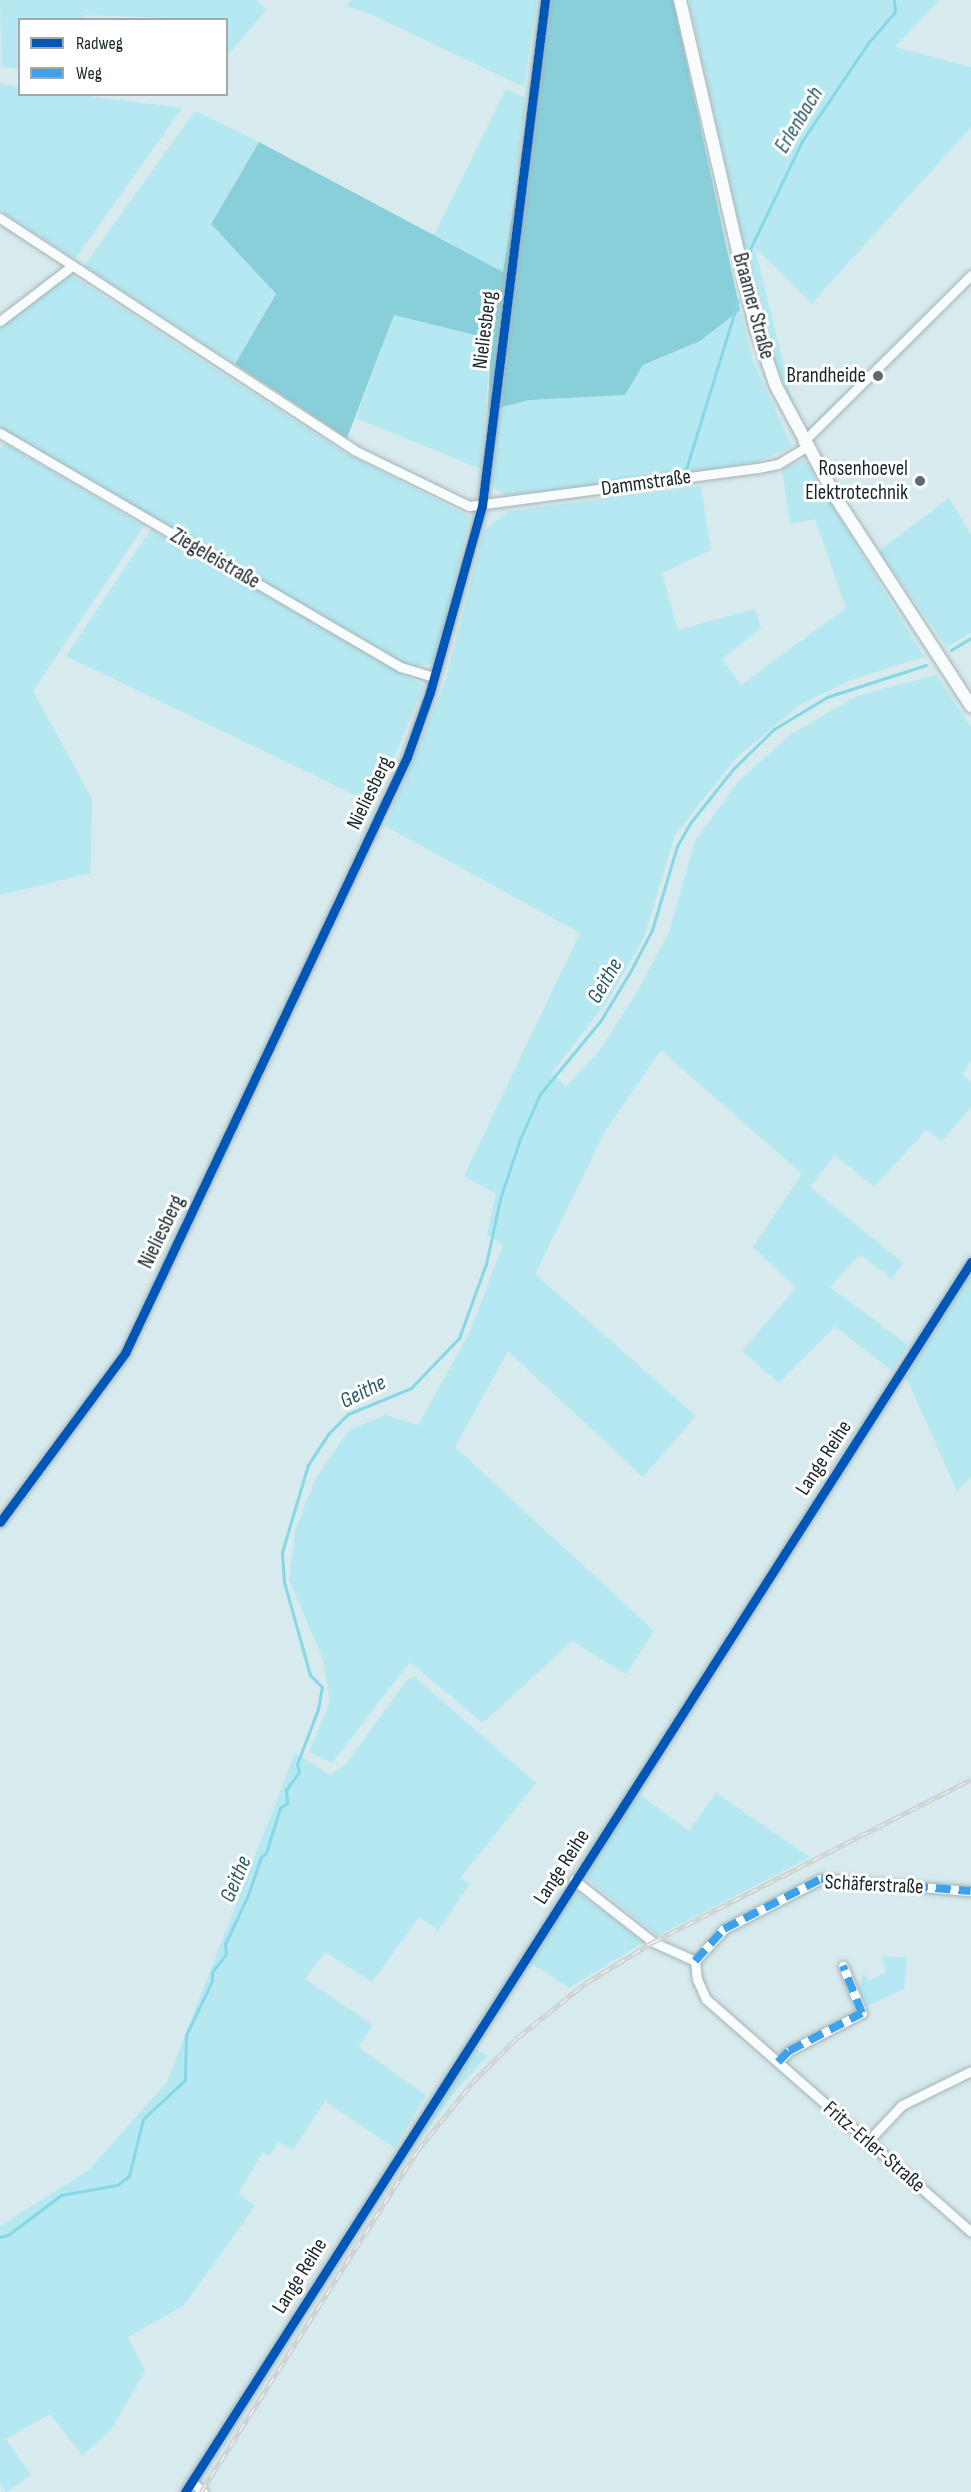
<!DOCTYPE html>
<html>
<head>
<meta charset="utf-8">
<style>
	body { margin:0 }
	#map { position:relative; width:971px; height:2492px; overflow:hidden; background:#d7eaed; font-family:"Sofia Sans Condensed",sans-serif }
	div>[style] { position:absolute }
	.green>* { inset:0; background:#b5e8f1 }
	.forest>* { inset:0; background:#89cfda }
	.stream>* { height:3px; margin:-1.5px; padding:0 1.5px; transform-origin:1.5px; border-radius:1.5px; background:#86d8e6 }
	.roads { filter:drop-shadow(0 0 2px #a4b3b5) drop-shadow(0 0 2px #a4b3b5) }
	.street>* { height:9px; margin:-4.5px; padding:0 4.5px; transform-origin:4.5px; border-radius:4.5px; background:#f9fcfc }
	.secondary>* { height:12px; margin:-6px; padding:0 6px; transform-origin:6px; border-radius:6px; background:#f9fcfc }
	.rail>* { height:5px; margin-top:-2.5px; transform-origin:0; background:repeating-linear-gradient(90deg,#fff 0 9px,#ced3d4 0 18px); box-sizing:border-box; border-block:2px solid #ced3d4 }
	.quiet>* { height:8px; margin-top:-4px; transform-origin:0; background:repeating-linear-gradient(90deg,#3da2eb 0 15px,transparent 0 23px) }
	.cycleway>* { height:9px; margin:-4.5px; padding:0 4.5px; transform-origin:4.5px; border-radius:4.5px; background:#0057b8 }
	.dots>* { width:16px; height:16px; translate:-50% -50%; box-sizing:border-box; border:3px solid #fff; border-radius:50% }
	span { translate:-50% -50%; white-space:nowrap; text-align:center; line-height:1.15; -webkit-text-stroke:6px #fff; paint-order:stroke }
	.street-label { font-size:21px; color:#1a272a }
	.poi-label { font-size:21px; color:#1a272a }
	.right { translate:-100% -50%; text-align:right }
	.water-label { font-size:22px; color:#2a5a62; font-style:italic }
	.legend { position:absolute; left:18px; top:18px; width:210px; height:78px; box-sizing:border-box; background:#fff; border:2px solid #a3a9aa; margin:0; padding:8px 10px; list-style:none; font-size:18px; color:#1a272a }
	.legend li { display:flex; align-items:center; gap:12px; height:30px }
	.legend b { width:30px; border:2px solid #a3a9aa }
</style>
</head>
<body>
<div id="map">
	<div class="green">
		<i style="clip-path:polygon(0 0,257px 0,266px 10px,227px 56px,226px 20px,84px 15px,83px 19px,20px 20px,19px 69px,2px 67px)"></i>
		<i style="clip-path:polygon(351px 0,537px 0,524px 87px,370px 14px,346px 6px)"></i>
		<i style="clip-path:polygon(689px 0,939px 0,895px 47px,971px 67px,971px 127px,812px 303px,755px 248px,796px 415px,760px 319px)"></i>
		<i style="clip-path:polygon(0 84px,19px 87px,20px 94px,78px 95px,182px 108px,75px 259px,0 211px)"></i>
		<i style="clip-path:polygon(506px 89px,526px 98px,503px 272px,434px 235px)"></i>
		<i style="clip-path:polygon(195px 111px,259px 142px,211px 224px,276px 294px,235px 364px,84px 266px)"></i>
		<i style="clip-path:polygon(71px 275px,343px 452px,470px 517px,438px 651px,431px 664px,411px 667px,0 429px,0 326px)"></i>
		<i style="clip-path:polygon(740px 310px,753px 361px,792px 447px,754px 463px,682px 474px,507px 496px,491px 486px,499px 409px,529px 400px,625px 395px,643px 365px,700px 341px)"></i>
		<i style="clip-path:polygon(394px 315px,491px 339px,481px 469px,356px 418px)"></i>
		<i style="clip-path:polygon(5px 444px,144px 526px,33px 691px,92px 799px,91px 873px,0 895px,0 448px)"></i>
		<i style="clip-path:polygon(805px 460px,924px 657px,851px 680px,801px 704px,736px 758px,675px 835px,644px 937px,608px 1000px,552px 1073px,566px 1087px,600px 1050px,636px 994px,669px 932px,695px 841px,739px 781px,790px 735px,857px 696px,936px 675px,971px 727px,971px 1061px,962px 1075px,971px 1082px,971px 1107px,942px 1141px,926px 1130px,874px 1187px,835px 1155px,810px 1187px,903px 1263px,892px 1279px,860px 1254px,830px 1287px,908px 1345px,892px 1371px,835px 1326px,779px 1383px,742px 1351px,796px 1288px,753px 1247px,802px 1174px,661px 1050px,605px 1131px,535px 1274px,696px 1416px,643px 1477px,508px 1351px,455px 1447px,654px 1631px,626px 1674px,572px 1641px,483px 1723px,410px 1662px,332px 1763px,309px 1752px,330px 1702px,323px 1659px,289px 1580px,295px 1531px,316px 1478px,349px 1430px,386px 1415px,418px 1425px,469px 1334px,503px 1245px,487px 1234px,496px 1194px,464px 1176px,580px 933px,385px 826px,445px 682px,484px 530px,509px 511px,701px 486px,711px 550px,662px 573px,678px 630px,755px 609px,761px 628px,722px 659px,741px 685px,846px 608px,815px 519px,790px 524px,782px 469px)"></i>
		<i style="clip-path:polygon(949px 498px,971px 535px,971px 633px,947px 647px,879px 551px)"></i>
		<i style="clip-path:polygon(151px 529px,424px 686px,374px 804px,66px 656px)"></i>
		<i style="clip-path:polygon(971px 1272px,971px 1477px,957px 1491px,906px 1377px)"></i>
		<i style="clip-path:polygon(415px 1677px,536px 1783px,461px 1877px,470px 1884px,438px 1930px,419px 1917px,372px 1982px,325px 1952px,305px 1979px,373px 2025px,358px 2047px,426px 2095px,395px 2148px,325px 2101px,293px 2150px,279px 2142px,269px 2156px,263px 2152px,238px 2194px,255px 2206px,184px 2305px,128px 2337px,145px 2371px,110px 2431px,82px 2455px,50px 2414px,6px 2439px,31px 2475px,6px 2492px,0 2484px,0 2226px,89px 2170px,167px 2082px,295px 1753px,330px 1775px,346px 1764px,407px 1680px)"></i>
		<i style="clip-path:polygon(638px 1793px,689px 1831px,716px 1793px,810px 1857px,658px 1936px,588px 1880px,587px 1873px)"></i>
		<i style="clip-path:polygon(578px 1893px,644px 1942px,569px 1988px,528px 1961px,573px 1894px)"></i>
		<i style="clip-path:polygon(882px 1956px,907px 1958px,904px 1989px,867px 2006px,858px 1989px,864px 1972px,868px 1981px,886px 1972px)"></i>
		<i style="clip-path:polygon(473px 2048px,487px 2056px,456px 2090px,380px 2195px)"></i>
	</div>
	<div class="forest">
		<i style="clip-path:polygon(546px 0,673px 0,740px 310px,700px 341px,643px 365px,625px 395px,529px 400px,488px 411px,491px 339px,394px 315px,347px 438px,235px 364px,276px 294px,211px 224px,259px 142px,503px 272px)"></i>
	</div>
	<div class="stream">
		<i style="left:746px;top:264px;width:16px;rotate:-75deg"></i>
		<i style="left:750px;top:249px;width:120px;rotate:-64.3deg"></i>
		<i style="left:802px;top:141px;width:118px;rotate:-56deg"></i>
		<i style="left:868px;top:43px;width:41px;rotate:-48.9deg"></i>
		<i style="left:895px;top:12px;width:12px;rotate:-95deg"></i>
		<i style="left:686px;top:469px;width:176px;rotate:-72.8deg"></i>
		<i style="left:951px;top:650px;width:23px;rotate:-31deg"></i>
		<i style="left:0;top:2237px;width:8px;rotate:-14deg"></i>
		<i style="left:8px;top:2235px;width:66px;rotate:-37deg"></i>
		<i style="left:61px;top:2195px;width:57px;rotate:-10.1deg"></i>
		<i style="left:117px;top:2185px;width:15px;rotate:-37deg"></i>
		<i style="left:129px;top:2176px;width:59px;rotate:-76.2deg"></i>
		<i style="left:143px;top:2119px;width:57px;rotate:-42.9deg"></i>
		<i style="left:185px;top:2080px;width:45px;rotate:-88.7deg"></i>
		<i style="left:186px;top:2035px;width:60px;rotate:-64.3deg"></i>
		<i style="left:212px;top:1981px;width:9px;rotate:-90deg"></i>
		<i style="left:212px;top:1972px;width:23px;rotate:-52deg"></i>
		<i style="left:226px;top:1954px;width:10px;rotate:-96deg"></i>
		<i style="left:225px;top:1944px;width:54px;rotate:-64.9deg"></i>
		<i style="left:248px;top:1895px;width:40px;rotate:-71.1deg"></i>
		<i style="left:261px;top:1857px;width:6px;rotate:-39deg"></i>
		<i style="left:266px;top:1853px;width:47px;rotate:-72.7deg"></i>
		<i style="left:280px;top:1808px;width:9px;rotate:-36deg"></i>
		<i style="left:287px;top:1803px;width:13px;rotate:-94deg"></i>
		<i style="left:286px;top:1790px;width:22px;rotate:-54deg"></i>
		<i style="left:299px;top:1772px;width:8px;rotate:-104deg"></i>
		<i style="left:297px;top:1764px;width:59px;rotate:-69.1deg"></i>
		<i style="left:318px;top:1709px;width:22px;rotate:-80deg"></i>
		<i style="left:322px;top:1687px;width:17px;rotate:-135deg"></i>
		<i style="left:310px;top:1675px;width:97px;rotate:-105.6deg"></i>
		<i style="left:284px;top:1582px;width:30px;rotate:-94deg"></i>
		<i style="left:282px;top:1552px;width:91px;rotate:-73.4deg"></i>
		<i style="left:308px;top:1465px;width:38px;rotate:-57deg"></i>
		<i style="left:329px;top:1433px;width:27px;rotate:-45deg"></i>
		<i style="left:348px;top:1414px;width:68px;rotate:-22.4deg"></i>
		<i style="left:411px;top:1388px;width:69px;rotate:-46.2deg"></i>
		<i style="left:459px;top:1338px;width:79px;rotate:-70deg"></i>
		<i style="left:486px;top:1264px;width:66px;rotate:-77.8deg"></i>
		<i style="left:500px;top:1199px;width:63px;rotate:-71.6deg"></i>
		<i style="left:520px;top:1139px;width:49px;rotate:-66deg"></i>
		<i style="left:540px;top:1094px;width:96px;rotate:-50.5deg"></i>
		<i style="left:601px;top:1020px;width:56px;rotate:-58.9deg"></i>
		<i style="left:630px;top:972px;width:47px;rotate:-62.4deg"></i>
		<i style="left:652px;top:930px;width:88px;rotate:-73.4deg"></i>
		<i style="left:677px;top:846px;width:28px;rotate:-60deg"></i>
		<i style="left:691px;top:822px;width:68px;rotate:-51.6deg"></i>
		<i style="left:733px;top:769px;width:57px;rotate:-44.3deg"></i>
		<i style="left:774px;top:729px;width:62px;rotate:-31.1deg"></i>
		<i style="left:827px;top:697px;width:104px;rotate:-17.9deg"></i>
	</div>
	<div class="roads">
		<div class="street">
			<i style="left:0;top:218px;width:423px;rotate:33.2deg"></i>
			<i style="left:354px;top:450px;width:128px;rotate:26deg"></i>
			<i style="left:469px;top:506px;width:291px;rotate:-7.5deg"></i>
			<i style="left:758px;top:468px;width:20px;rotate:-11deg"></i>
			<i style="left:778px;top:464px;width:33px;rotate:-31deg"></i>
			<i style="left:0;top:321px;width:91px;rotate:-37.4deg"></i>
			<i style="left:0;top:433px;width:464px;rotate:30.3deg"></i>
			<i style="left:401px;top:667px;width:34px;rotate:17deg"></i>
			<i style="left:803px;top:442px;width:237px;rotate:-44.8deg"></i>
			<i style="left:0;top:1522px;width:210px;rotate:-53.5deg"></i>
			<i style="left:125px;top:1353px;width:659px;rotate:-64.68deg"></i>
			<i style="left:407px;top:757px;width:69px;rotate:-70.5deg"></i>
			<i style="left:430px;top:692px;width:193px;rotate:-74.4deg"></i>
			<i style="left:482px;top:506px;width:510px;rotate:-82.9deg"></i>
			<i style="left:574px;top:1880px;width:100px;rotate:38.1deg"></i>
			<i style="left:653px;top:1942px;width:46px;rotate:24.3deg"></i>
			<i style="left:695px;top:1961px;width:18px;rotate:84deg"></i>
			<i style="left:697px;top:1979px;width:22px;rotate:66deg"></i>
			<i style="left:706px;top:1999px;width:353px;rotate:41.3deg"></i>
			<i style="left:695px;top:1961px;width:43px;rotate:-47.8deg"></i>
			<i style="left:724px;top:1929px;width:109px;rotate:-27.3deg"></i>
			<i style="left:821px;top:1879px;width:150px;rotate:4.6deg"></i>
			<i style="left:778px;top:2062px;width:16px;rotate:-45deg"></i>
			<i style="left:789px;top:2051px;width:82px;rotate:-27.5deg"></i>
			<i style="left:862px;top:2013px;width:51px;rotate:-112deg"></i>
			<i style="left:868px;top:2141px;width:50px;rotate:-46.6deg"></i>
			<i style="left:902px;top:2105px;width:77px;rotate:-26.2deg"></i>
			<i style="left:192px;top:2482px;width:15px;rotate:42deg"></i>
			<i style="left:185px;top:2492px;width:1460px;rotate:-57.42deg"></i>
		</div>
		<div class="secondary">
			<i style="left:680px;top:0;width:337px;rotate:77deg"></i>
			<i style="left:756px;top:328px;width:61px;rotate:71deg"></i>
			<i style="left:776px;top:386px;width:127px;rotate:61.8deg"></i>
			<i style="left:836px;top:498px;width:248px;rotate:57deg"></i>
		</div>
	</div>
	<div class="rail">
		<i style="left:201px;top:2492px;width:404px;rotate:-57.6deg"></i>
		<i style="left:417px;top:2151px;width:87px;rotate:-51deg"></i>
		<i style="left:472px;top:2083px;width:65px;rotate:-45deg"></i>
		<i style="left:518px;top:2037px;width:87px;rotate:-38.5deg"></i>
		<i style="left:586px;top:1983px;width:79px;rotate:-31.5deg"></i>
		<i style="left:653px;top:1942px;width:357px;rotate:-27.1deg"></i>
	</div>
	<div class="quiet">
		<i style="left:695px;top:1961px;width:43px;rotate:-47.8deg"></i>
		<i style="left:724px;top:1929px;width:109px;rotate:-27.3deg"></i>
		<i style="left:821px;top:1879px;width:150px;rotate:4.6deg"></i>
		<i style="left:778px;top:2062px;width:16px;rotate:-45deg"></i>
		<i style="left:789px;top:2051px;width:82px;rotate:-27.5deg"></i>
		<i style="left:862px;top:2013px;width:51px;rotate:-112deg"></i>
	</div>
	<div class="cycleway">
		<i style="left:0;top:1522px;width:210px;rotate:-53.5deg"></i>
		<i style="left:125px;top:1353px;width:659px;rotate:-64.68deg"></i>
		<i style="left:407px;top:757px;width:69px;rotate:-70.5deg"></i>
		<i style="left:430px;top:692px;width:193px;rotate:-74.4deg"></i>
		<i style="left:482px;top:506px;width:510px;rotate:-82.9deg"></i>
		<i style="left:185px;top:2492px;width:1460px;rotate:-57.42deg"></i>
	</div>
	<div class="dots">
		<i style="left:878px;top:376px;background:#5c6b6e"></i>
		<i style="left:920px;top:481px;background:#5c6b6e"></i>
	</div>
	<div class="street-label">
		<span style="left:753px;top:306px;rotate:75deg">Braamer Straße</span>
		<span style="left:485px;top:330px;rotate:-83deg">Nieliesberg</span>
		<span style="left:646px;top:483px;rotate:-8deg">Dammstraße</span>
		<span style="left:215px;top:559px;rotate:30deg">Ziegeleistraße</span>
		<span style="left:370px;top:793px;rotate:-64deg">Nieliesberg</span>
		<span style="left:162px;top:1232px;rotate:-64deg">Nieliesberg</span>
		<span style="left:824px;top:1458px;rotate:-57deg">Lange Reihe</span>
		<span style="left:562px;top:1867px;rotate:-57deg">Lange Reihe</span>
		<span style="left:874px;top:1885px;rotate:3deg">Schäferstraße</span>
		<span style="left:874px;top:2147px;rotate:41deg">Fritz-Erler-Straße</span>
		<span style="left:300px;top:2276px;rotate:-58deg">Lange Reihe</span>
	</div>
	<div class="poi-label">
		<span class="right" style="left:866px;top:376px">Brandheide</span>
		<span class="right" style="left:908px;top:481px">Rosenhoevel<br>Elektrotechnik</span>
	</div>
	<div class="water-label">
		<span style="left:799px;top:120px;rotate:-59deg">Erlenbach</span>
		<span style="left:605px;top:981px;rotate:-60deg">Geithe</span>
		<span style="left:363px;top:1392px;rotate:-27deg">Geithe</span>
		<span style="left:236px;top:1879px;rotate:-67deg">Geithe</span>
	</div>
	<ul class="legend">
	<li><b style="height:8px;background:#0057b8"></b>Radweg</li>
	<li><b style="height:8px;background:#3da2eb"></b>Weg</li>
	</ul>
</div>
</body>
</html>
